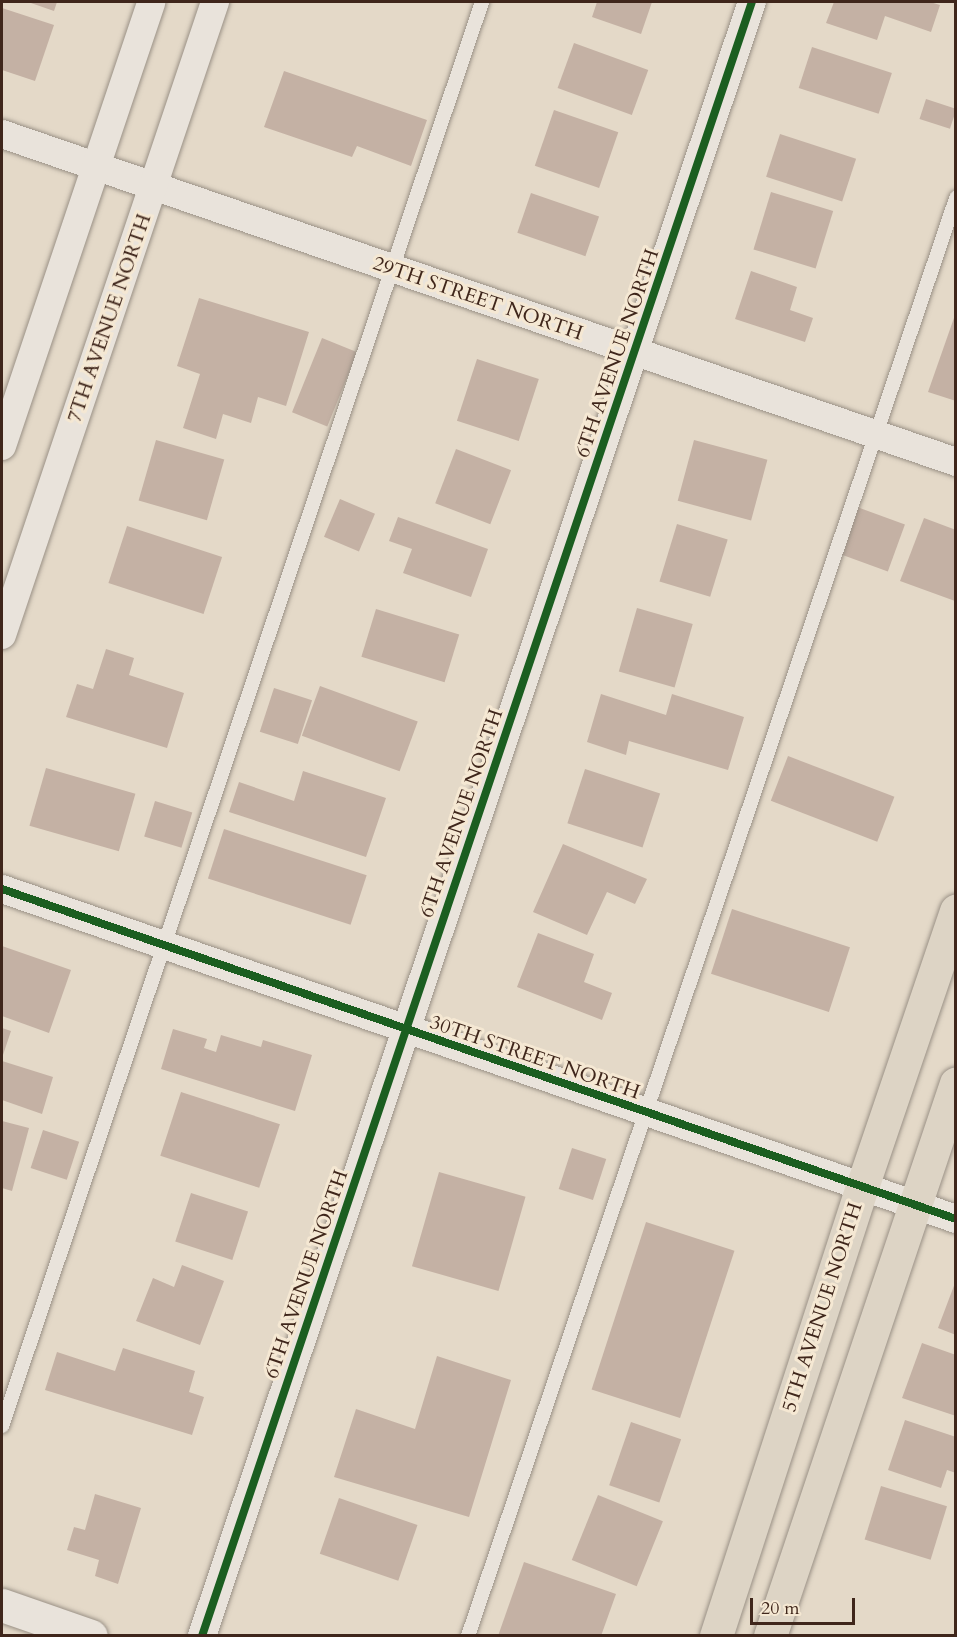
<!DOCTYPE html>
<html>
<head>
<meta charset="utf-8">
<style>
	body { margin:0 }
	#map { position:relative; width:957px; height:1637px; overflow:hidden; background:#e4d9c8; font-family:Cardo,serif }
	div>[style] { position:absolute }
	.building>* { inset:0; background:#c4b1a4; transform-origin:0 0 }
	.roads { filter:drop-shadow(0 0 2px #9a9186) drop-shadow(0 0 2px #9a9186) }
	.service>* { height:14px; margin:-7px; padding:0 7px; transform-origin:7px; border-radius:7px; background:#e9e3db }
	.minor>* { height:28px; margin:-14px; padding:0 14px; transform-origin:14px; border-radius:14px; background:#e9e3db }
	.tertiary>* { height:33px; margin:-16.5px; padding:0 16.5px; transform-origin:16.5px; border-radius:16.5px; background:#e9e3db }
	.primary>* { height:33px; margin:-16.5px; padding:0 16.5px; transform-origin:16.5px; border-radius:16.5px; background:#ddd4c5 }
	.cycleway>* { height:8px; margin:-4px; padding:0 4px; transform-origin:4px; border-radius:4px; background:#1b5e20 }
	span { translate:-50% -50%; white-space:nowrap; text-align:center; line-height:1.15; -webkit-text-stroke:6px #f5e8d3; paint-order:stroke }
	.street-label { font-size:20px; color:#3f261b }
	.frame { position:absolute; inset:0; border:3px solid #3f261b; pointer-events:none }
	.scale { position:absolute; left:750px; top:1598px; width:105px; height:27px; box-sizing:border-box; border:3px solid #3f261b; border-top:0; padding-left:8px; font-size:18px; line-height:21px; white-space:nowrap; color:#3f261b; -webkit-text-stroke:4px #f5e8d3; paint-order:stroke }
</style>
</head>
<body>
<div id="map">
	<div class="building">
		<i style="clip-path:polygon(28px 2px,57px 2px,54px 11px)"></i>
		<i style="clip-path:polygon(597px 2px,652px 2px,641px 34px,592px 17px)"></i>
		<i style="clip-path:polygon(834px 2px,930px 2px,940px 5px,931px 32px,885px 16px,877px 40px,826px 23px)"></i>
		<i style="clip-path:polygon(2px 8px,54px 25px,35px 81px,2px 70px)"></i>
		<i style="left:574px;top:43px;width:79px;height:48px;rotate:20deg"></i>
		<i style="left:812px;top:47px;width:84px;height:43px;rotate:18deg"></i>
		<i style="clip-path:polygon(284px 71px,427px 120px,411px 166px,357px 146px,352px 157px,264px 127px)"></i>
		<i style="left:926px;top:99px;width:32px;height:21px;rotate:18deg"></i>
		<i style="left:554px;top:110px;width:68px;height:59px;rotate:19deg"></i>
		<i style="left:780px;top:134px;width:80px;height:45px;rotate:18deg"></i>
		<i style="left:771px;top:192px;width:65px;height:60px;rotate:17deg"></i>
		<i style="left:531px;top:193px;width:72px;height:42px;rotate:19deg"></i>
		<i style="clip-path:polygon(751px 271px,797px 287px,790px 310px,813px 318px,805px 342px,735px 319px)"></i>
		<i style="clip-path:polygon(199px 298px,309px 332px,286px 406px,258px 397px,251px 423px,223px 414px,216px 439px,183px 428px,200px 374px,177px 366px)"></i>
		<i style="clip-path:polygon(955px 315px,956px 315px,956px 401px,928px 392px)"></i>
		<i style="left:322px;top:338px;width:38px;height:80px;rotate:22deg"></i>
		<i style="left:477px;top:359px;width:65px;height:65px;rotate:18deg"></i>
		<i style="left:156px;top:440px;width:71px;height:63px;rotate:16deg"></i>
		<i style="left:694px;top:440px;width:76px;height:63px;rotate:15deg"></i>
		<i style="left:456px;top:449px;width:59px;height:58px;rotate:21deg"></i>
		<i style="left:340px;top:499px;width:38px;height:41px;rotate:23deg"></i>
		<i style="left:857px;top:507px;width:51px;height:50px;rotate:20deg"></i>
		<i style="clip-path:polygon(398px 517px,488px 549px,471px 597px,403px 573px,412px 549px,389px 541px)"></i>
		<i style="clip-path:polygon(924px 518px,956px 530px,955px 601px,900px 581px)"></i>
		<i style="left:677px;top:524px;width:53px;height:60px;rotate:17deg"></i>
		<i style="left:127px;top:526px;width:100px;height:60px;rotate:18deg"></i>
		<i style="left:637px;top:608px;width:58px;height:66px;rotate:16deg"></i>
		<i style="left:376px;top:609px;width:87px;height:50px;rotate:17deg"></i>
		<i style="clip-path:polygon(106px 649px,134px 658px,129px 675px,184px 693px,167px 748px,66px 717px,77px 684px,93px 689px)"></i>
		<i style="left:320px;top:686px;width:104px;height:53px;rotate:20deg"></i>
		<i style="left:274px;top:688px;width:40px;height:46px;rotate:18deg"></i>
		<i style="clip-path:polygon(601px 694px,666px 715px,672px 694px,744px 717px,728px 770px,629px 741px,626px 755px,587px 742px)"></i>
		<i style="left:788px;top:756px;width:114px;height:48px;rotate:21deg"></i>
		<i style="left:46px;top:768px;width:93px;height:60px;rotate:16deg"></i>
		<i style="left:585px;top:769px;width:79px;height:57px;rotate:18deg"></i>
		<i style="clip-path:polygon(303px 771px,386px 798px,366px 857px,229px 812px,239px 782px,294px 801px)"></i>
		<i style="left:155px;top:801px;width:39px;height:37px;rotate:17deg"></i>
		<i style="left:224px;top:829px;width:150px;height:52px;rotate:18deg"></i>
		<i style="clip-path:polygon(563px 844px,647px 879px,635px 904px,607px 892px,587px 935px,533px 912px)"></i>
		<i style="left:732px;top:909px;width:124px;height:68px;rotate:18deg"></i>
		<i style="clip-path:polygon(538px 933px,594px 954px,584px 982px,612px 993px,602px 1020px,517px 987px)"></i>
		<i style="clip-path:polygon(2px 946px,71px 970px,49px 1033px,2px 1016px)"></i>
		<i style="clip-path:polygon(2px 1028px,11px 1031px,2px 1058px)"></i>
		<i style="clip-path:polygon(173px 1029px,207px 1039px,204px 1048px,216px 1052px,221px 1035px,261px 1047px,263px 1040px,312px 1055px,295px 1111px,161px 1069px)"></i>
		<i style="clip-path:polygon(2px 1061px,53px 1077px,42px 1114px,2px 1100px)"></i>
		<i style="left:181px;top:1092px;width:104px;height:67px;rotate:18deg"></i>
		<i style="clip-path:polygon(2px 1121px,29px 1128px,12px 1191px,2px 1188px)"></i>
		<i style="left:43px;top:1130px;width:38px;height:40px;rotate:18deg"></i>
		<i style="left:572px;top:1148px;width:36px;height:43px;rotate:18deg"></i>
		<i style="left:439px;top:1172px;width:90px;height:98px;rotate:16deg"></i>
		<i style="left:191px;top:1193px;width:60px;height:51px;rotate:18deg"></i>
		<i style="left:646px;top:1222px;width:93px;height:176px;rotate:18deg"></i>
		<i style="clip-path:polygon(182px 1265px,224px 1281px,200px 1345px,136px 1321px,153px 1278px,174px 1287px)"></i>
		<i style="clip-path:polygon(955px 1283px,956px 1283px,956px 1335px,938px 1328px)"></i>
		<i style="clip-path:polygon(922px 1343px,956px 1355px,956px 1416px,902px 1398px)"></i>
		<i style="clip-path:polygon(123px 1348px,195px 1371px,189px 1392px,204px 1397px,192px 1435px,45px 1390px,57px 1352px,115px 1371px)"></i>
		<i style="clip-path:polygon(437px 1356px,511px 1380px,469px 1517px,334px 1477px,356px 1409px,415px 1429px)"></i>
		<i style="clip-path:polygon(905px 1420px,956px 1437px,956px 1473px,947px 1470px,941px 1488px,888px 1470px)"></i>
		<i style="left:631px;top:1422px;width:53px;height:67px;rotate:19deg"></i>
		<i style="left:881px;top:1486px;width:69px;height:56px;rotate:17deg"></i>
		<i style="clip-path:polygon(95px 1494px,141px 1508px,118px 1584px,95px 1576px,99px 1560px,67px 1550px,74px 1527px,85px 1530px)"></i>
		<i style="left:598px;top:1495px;width:70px;height:70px;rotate:22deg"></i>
		<i style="left:339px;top:1498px;width:83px;height:59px;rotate:19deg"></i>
		<i style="clip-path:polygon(524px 1562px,616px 1594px,601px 1636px,498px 1636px)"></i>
	</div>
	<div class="roads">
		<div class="service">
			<i style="left:2px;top:1426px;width:1503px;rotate:-71.37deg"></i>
			<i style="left:468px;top:1636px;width:1519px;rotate:-71.25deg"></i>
		</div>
		<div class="minor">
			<i style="left:2px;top:134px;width:1009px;rotate:18.97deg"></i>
			<i style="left:2px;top:446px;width:468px;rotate:-71.4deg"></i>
			<i style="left:2px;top:635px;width:668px;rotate:-71.4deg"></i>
			<i style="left:2px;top:889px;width:1009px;rotate:19.08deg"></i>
			<i style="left:202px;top:1636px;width:1724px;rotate:-71.4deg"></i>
		</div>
		<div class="tertiary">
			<i style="left:2px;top:1605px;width:94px;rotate:19.2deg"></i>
		</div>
		<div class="primary">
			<i style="left:716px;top:1636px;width:472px;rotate:-72deg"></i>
			<i style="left:862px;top:1187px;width:292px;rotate:-71.2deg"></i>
			<i style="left:770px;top:1636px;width:583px;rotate:-71.41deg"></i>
		</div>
	</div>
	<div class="cycleway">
		<i style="left:2px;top:889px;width:1009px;rotate:19.08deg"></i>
		<i style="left:202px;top:1636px;width:1724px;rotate:-71.4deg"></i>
	</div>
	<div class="street-label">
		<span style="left:478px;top:298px;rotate:19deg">29TH STREET NORTH</span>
		<span style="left:109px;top:318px;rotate:-71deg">7TH AVENUE NORTH</span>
		<span style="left:617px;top:353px;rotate:-71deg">6TH AVENUE NORTH</span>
		<span style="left:461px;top:813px;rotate:-71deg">6TH AVENUE NORTH</span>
		<span style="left:535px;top:1057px;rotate:19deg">30TH STREET NORTH</span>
		<span style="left:306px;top:1274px;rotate:-71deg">6TH AVENUE NORTH</span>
		<span style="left:822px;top:1307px;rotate:-72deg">5TH AVENUE NORTH</span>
	</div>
	<div class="frame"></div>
	<div class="scale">20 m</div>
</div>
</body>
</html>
